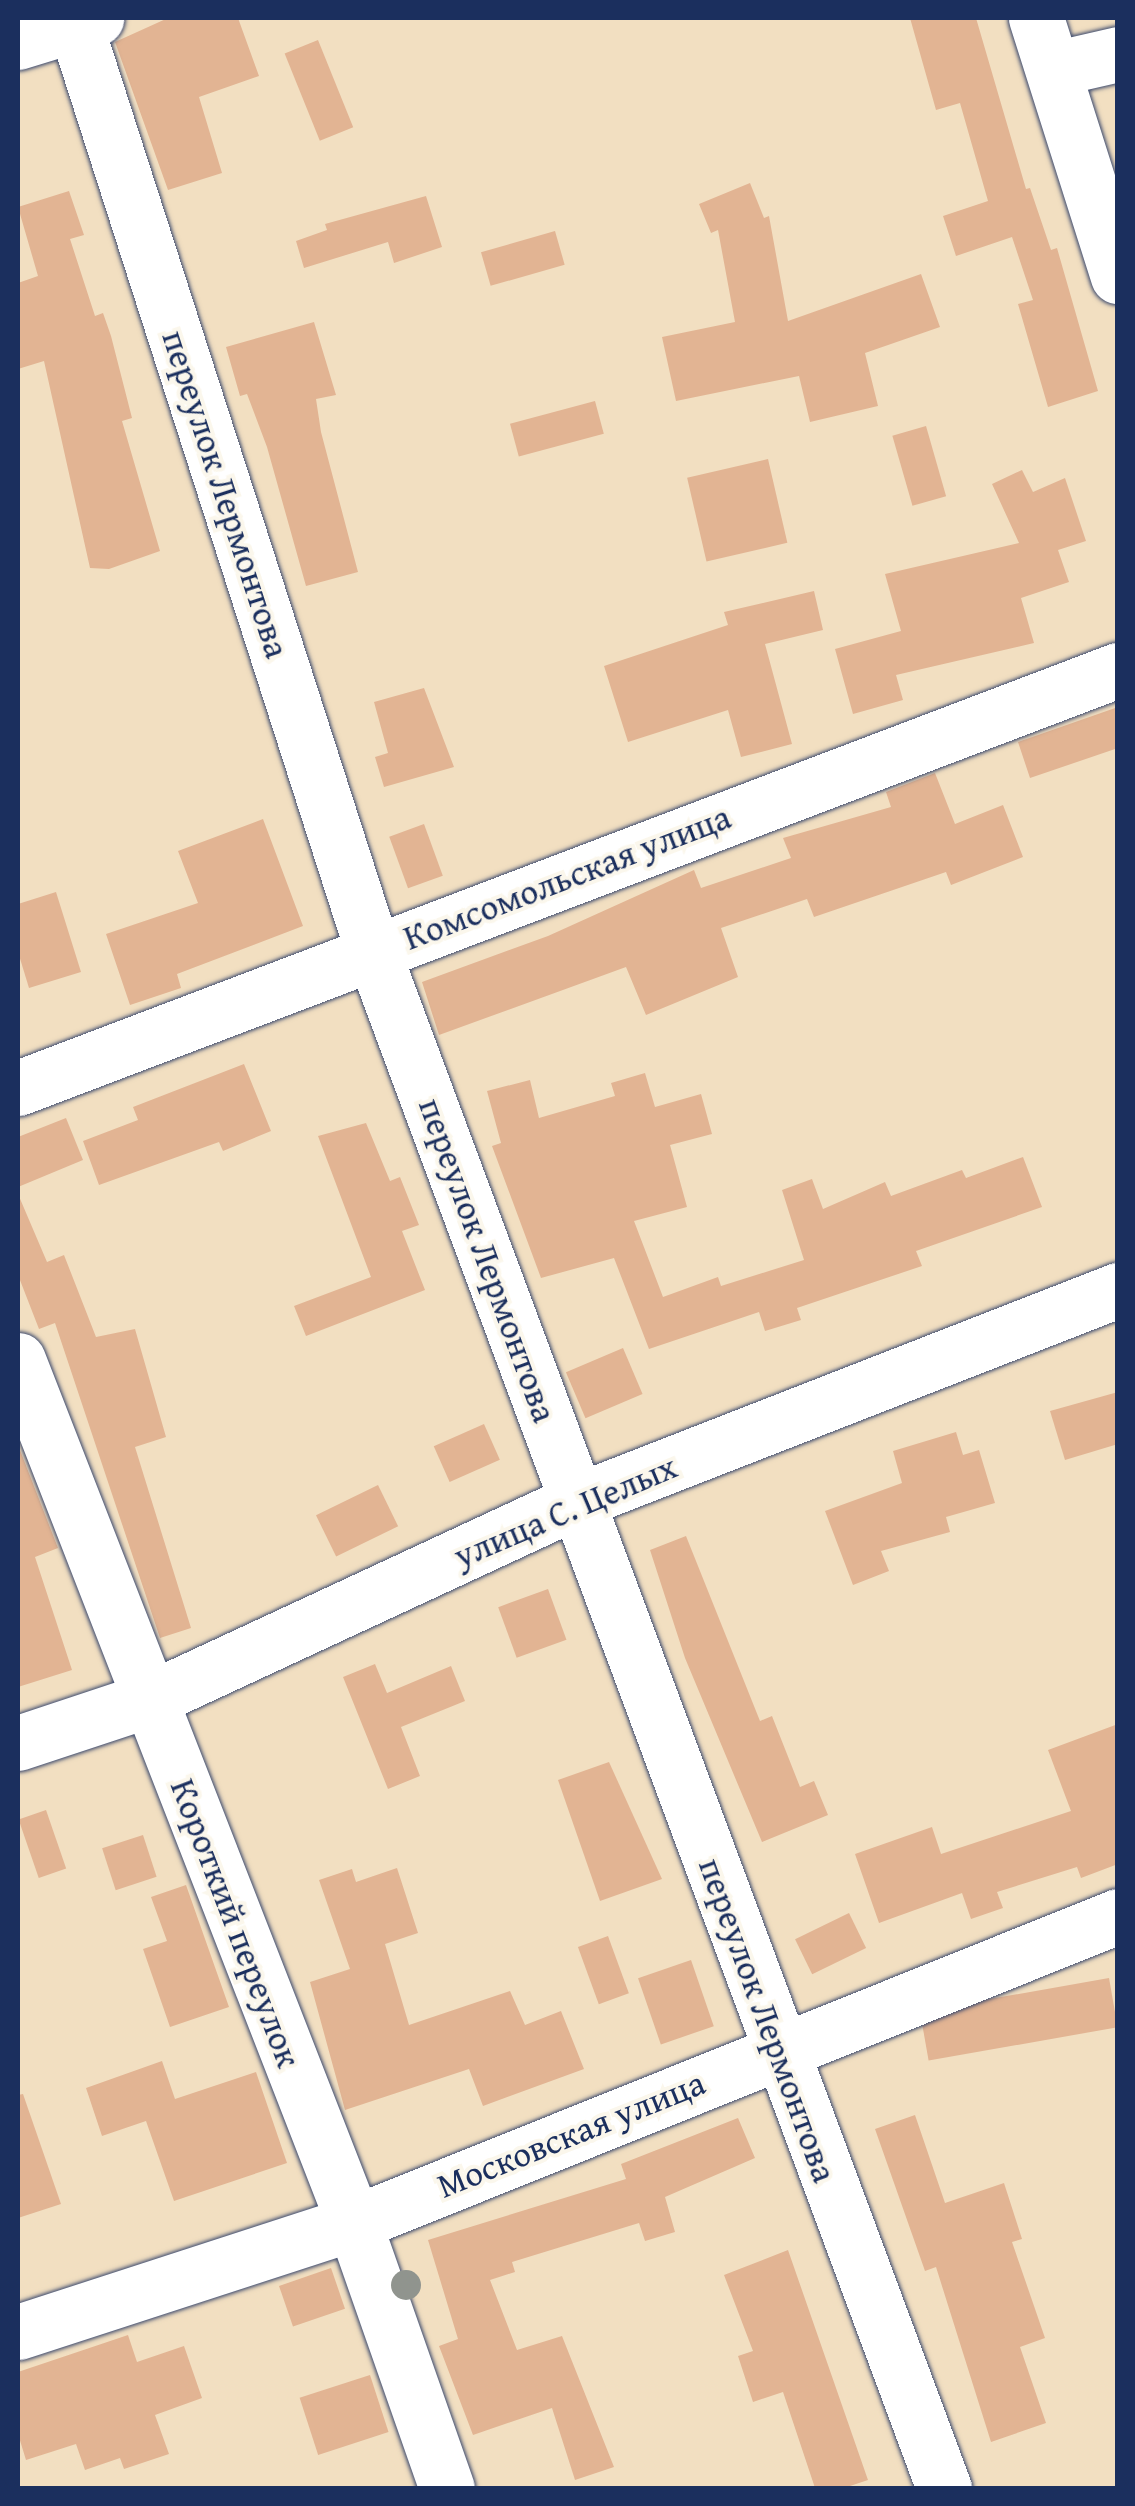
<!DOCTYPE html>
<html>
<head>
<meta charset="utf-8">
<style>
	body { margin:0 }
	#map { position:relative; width:1135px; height:2506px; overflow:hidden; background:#f2dfc1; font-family:"Gentium Book Plus",serif }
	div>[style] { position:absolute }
	.building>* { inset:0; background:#e2b493; transform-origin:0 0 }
	.roads { filter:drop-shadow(0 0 2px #3b496d) drop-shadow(0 0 2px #3b496d) }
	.minor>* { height:55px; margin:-27.5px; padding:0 27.5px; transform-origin:27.5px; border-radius:27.5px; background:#fff }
	.major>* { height:55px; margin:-27.5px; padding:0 27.5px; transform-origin:27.5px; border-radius:27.5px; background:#fff }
	.trees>* { width:30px; height:30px; margin:-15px; border-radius:50%; background:#90948e }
	span { translate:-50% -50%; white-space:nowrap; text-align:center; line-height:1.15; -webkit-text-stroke:8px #fbf7ec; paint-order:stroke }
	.street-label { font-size:35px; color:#1b2f5e }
	.frame { position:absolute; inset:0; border:20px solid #1b2f5e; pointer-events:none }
</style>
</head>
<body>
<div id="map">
	<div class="building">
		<i style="clip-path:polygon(168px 18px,238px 18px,259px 76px,199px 97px,222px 173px,168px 190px,115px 42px)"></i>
		<i style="clip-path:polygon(910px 18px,976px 18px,1026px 189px,1030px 188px,1051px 250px,1057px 248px,1098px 391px,1048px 407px,1018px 304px,1033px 300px,1012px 237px,956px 256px,943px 216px,988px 201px,960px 103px,936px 110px)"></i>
		<i style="left:318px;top:40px;width:94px;height:36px;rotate:68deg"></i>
		<i style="clip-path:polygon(750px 183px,764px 218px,769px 216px,788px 321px,921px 274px,940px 327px,865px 353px,878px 406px,810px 422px,799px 376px,676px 401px,662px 337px,735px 322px,718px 230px,711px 233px,699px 204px)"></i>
		<i style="clip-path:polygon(69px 191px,84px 235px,70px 239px,95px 316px,103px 313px,111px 336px,132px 418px,122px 421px,160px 551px,109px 569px,90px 568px,44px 361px,18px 369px,18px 283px,38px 276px,18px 207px)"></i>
		<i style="clip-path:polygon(426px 196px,442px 247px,394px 263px,388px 242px,304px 268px,296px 241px,327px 230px,325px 224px)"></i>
		<i style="left:555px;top:231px;width:35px;height:77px;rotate:74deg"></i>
		<i style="clip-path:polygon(314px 322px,336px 395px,316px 399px,321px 432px,358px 572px,306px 586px,267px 447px,247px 394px,240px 396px,226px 347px)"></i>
		<i style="left:595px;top:401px;width:34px;height:88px;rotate:75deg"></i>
		<i style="left:926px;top:426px;width:73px;height:35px;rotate:74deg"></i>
		<i style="left:768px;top:459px;width:86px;height:83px;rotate:77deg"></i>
		<i style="clip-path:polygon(1022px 470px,1033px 492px,1065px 478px,1086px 541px,1058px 550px,1069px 582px,1021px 598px,1034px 643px,896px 675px,903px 700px,853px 714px,835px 649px,901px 631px,885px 574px,1019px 543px,992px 484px)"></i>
		<i style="clip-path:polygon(814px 591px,823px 630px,765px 644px,792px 744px,741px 757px,728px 710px,628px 742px,604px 666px,728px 625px,724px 612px)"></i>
		<i style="clip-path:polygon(424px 688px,454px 767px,384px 787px,375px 757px,388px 753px,374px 702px)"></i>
		<i style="clip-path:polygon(1118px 707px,1118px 748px,1030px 778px,1018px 742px)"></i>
		<i style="clip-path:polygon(935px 773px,955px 824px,1003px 805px,1023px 857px,951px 885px,946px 872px,814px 917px,807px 899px,721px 928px,738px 977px,646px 1015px,626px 967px,439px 1035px,422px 982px,548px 936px,694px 870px,701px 888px,791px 858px,783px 838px,891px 807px,886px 792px)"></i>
		<i style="clip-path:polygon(263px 819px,303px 926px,177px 974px,181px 988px,130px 1005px,106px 934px,198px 903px,178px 851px)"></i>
		<i style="left:424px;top:824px;width:55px;height:37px;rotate:70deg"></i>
		<i style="clip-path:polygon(56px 892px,81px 972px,29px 988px,18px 952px,18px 904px)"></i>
		<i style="clip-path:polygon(244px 1064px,271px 1131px,223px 1151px,219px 1142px,99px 1185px,83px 1141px,138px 1120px,133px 1107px)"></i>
		<i style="clip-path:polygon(645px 1073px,655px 1107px,701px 1094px,712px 1134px,670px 1145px,687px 1207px,634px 1221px,663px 1297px,718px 1277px,721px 1286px,804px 1260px,782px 1190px,812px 1179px,823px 1209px,885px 1182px,891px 1196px,962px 1170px,966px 1178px,1023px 1157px,1042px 1207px,916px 1251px,922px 1266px,797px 1308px,801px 1320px,765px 1331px,759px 1312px,649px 1349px,614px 1258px,541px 1278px,492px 1146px,501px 1143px,487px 1091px,530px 1080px,539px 1118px,615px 1096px,611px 1083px)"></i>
		<i style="clip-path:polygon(66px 1118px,83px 1160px,18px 1187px,18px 1137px)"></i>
		<i style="clip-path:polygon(366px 1123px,390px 1181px,400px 1177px,419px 1225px,402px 1231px,425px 1290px,306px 1336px,294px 1306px,371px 1277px,318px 1136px)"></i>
		<i style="clip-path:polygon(18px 1194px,47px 1262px,64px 1255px,96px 1337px,135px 1329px,166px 1437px,135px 1447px,191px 1628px,160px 1638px,55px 1323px,39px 1329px,18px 1275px)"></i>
		<i style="left:623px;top:1348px;width:50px;height:62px;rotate:67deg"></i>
		<i style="clip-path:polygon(1118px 1392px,1118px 1444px,1065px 1460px,1050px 1411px)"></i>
		<i style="left:484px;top:1424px;width:39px;height:55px;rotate:66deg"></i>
		<i style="clip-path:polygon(956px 1432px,963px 1455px,979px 1450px,995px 1503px,946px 1517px,950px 1532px,881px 1551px,889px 1571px,853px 1585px,825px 1511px,902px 1483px,893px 1451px)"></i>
		<i style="clip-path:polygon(18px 1445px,58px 1548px,35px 1557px,72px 1670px,18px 1687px)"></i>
		<i style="left:378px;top:1485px;width:46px;height:69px;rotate:64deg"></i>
		<i style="clip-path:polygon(686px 1536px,760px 1721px,772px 1716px,800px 1787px,814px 1781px,828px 1815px,762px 1842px,685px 1658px,650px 1550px)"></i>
		<i style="left:548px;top:1589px;width:54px;height:53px;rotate:70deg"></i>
		<i style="clip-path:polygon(375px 1664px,387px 1693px,451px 1666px,465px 1701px,401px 1727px,420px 1776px,388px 1789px,343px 1677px)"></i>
		<i style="clip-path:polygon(1118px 1724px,1118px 1864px,1081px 1878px,1077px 1867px,997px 1892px,1003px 1908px,971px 1919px,962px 1893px,879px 1923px,855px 1854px,932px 1827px,941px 1854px,1071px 1811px,1048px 1750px)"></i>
		<i style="clip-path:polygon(609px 1762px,662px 1879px,600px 1901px,558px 1780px)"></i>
		<i style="left:46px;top:1810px;width:62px;height:29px;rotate:71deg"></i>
		<i style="left:143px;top:1835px;width:44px;height:43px;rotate:72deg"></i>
		<i style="clip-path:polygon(397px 1868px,418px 1933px,385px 1944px,409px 2025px,510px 1991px,525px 2025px,561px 2011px,584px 2069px,483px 2106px,469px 2069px,345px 2110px,310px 1982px,350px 1969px,319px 1880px,352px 1869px,356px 1882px)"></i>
		<i style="clip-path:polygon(186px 1885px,229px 2007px,170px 2027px,143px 1949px,167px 1941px,151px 1897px)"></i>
		<i style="left:849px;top:1913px;width:39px;height:60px;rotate:64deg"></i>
		<i style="left:608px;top:1936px;width:61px;height:32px;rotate:70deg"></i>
		<i style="left:691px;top:1960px;width:70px;height:56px;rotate:71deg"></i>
		<i style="left:1109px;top:1978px;width:50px;height:192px;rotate:80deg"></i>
		<i style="clip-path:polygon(162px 2061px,175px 2099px,256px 2072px,287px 2163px,174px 2201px,146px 2121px,102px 2136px,86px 2088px)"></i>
		<i style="clip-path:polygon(23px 2094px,61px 2204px,18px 2218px,18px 2095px)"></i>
		<i style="clip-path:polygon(915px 2115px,945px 2203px,1004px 2183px,1022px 2239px,1012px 2242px,1045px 2338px,1020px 2347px,1046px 2423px,991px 2442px,936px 2267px,925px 2271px,875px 2129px)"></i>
		<i style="clip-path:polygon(738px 2118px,755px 2158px,665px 2197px,675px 2232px,645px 2241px,639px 2223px,512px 2262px,515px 2272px,490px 2280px,517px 2350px,562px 2336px,614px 2467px,575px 2480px,552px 2408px,473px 2435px,439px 2346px,458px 2339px,428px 2240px,626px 2179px,621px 2164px)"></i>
		<i style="clip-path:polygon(788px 2250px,868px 2480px,844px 2488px,815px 2488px,783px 2392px,753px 2402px,738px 2356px,753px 2351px,724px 2275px)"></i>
		<i style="left:331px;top:2268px;width:43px;height:55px;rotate:71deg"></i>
		<i style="clip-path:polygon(128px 2335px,137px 2362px,184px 2346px,202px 2398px,155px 2415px,169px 2454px,124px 2469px,120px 2458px,85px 2470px,76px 2444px,26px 2460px,18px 2434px,18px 2372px)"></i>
		<i style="left:370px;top:2375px;width:60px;height:74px;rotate:72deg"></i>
	</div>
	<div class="roads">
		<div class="minor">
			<i style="left:73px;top:18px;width:981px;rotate:72.19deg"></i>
			<i style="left:373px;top:952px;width:1639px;rotate:69.61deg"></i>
			<i style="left:1036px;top:18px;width:271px;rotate:72.4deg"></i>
			<i style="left:18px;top:42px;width:82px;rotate:-17.1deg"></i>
			<i style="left:1053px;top:69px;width:67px;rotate:-13deg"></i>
			<i style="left:18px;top:1360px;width:926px;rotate:68.73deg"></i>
			<i style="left:354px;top:2223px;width:281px;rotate:70.7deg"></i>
			<i style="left:18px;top:1743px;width:137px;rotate:-18.3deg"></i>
			<i style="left:148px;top:1700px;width:473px;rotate:-24.9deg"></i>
			<i style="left:577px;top:1501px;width:581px;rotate:-21.31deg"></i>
			<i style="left:18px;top:2332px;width:353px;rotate:-18deg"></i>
			<i style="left:354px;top:2223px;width:823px;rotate:-21.89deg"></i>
		</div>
		<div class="major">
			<i style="left:18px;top:1088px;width:1177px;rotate:-20.81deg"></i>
		</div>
	</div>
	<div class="trees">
		<i style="left:406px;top:2285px"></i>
	</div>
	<div class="street-label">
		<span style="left:226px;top:494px;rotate:72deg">переулок Лермонтова</span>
		<span style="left:567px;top:877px;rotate:-21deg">Комсомольская улица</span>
		<span style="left:488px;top:1260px;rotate:70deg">переулок Лермонтова</span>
		<span style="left:565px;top:1511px;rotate:-23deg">улица С. Целых</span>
		<span style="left:236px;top:1923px;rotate:69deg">Короткий переулок</span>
		<span style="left:768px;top:2020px;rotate:70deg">переулок Лермонтова</span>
		<span style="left:571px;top:2134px;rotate:-22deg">Московская улица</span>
	</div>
	<div class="frame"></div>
</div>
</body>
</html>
